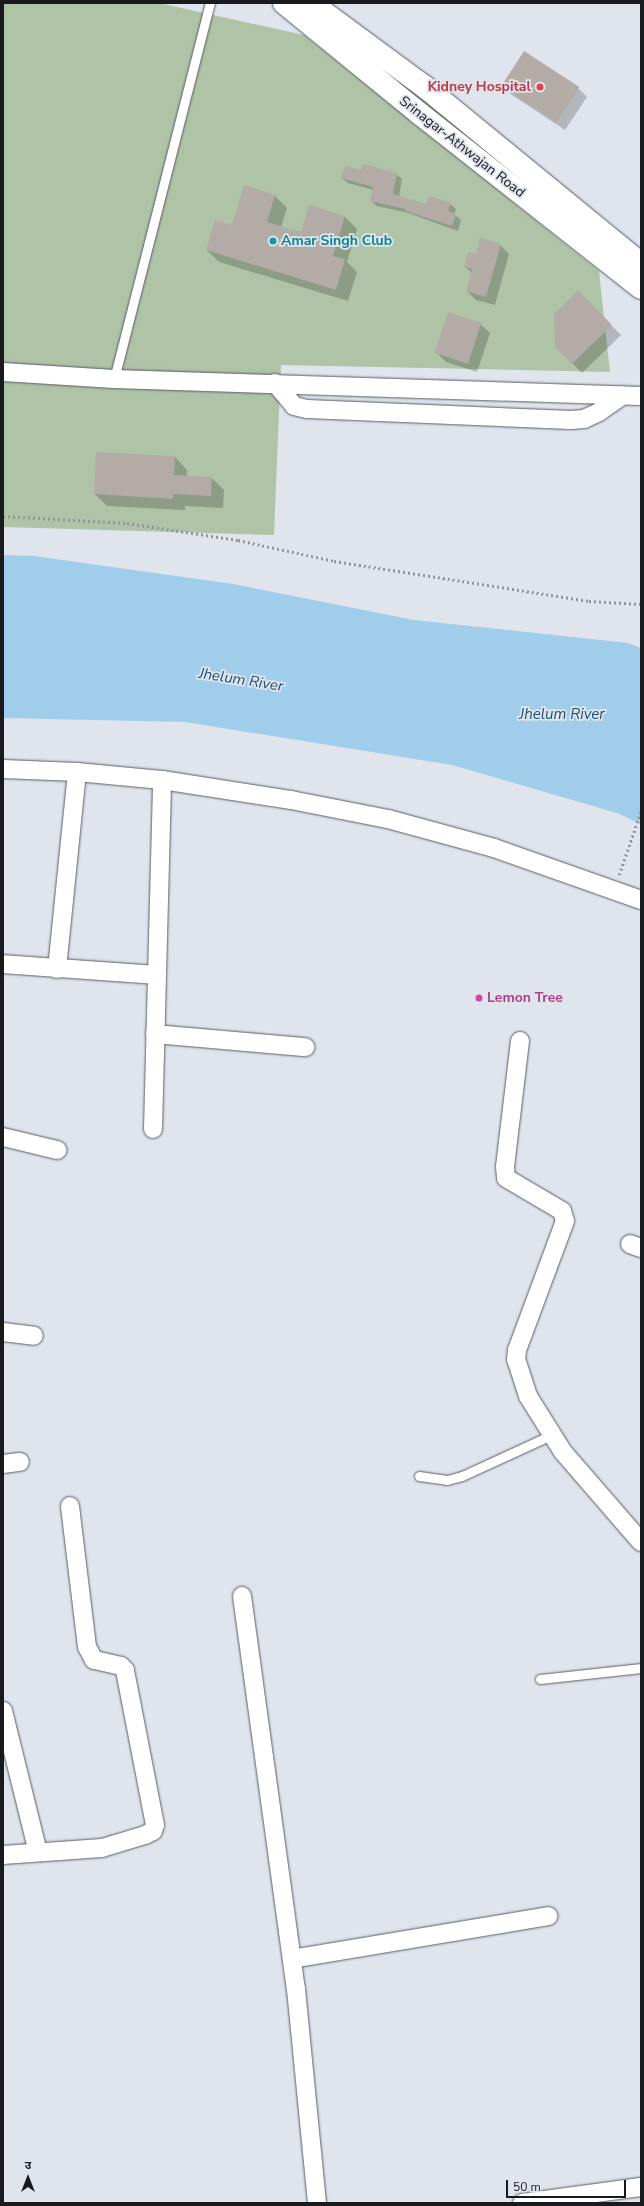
<!DOCTYPE html>
<html>
<head>
<meta charset="utf-8">
<style>
	body { margin:0 }
	#map { position:relative; width:644px; height:2206px; overflow:hidden; background:#dfe4ed; font-family:"Nunito Sans","Noto Sans Devanagari",sans-serif }
	div>[style] { position:absolute }
	.green>* { inset:0; background:#afc4a7 }
	.water>* { inset:0; background:#a0cde9 }
	.shadow>* { inset:0; background:#0003 }
	.building>* { inset:0; background:#b3aba5; transform-origin:0 0 }
	.path>* { height:2.5px; margin-top:-1.25px; transform-origin:0; background:repeating-linear-gradient(90deg,#91949b 0 2px,transparent 0 5px) }
	.roads { filter:drop-shadow(0 0 1px #585d64) drop-shadow(0 0 1px #585d64) }
	.lane>* { height:9px; margin:-4.5px; padding:0 4.5px; transform-origin:4.5px; border-radius:4.5px; background:#fff }
	.street>* { height:18px; margin:-9px; padding:0 9px; transform-origin:9px; border-radius:9px; background:#fff }
	.highway>* { height:22px; margin:-11px; padding:0 11px; transform-origin:11px; border-radius:11px; background:#fff }
	.dots>* { width:11px; height:11px; translate:-50% -50%; box-sizing:border-box; border:2px solid #dfe4ed; border-radius:50% }
	span { translate:-50% -50%; white-space:nowrap; text-align:center; line-height:1.15; -webkit-text-stroke:3.5px #dfe4ed; paint-order:stroke }
	.health-label { font-size:14px; color:#be3a42; font-weight:700 }
	.right { translate:-100% -50%; text-align:right }
	.street-label { font-size:14px; color:#181a1d }
	.culture-label { font-size:14px; color:#0d838f; font-weight:700 }
	.left { translate:0 -50%; text-align:left }
	.hotel-label { font-size:14px; color:#b23c85; font-weight:700 }
	.water-label { font-size:15px; color:#1b516e; font-style:italic }
	.frame { position:absolute; inset:0; border:4px solid #181a1d; pointer-events:none }
	.north { position:absolute; left:8px; top:2158px; width:40px; height:40px; -webkit-text-stroke:3px #dfe4ed; paint-order:stroke; rotate:0deg; font-size:11px; font-weight:700; line-height:16px; text-align:center; color:#181a1d }
	.north::after { content:''; display:block; margin:auto; width:14px; height:18px; background:#181a1d; clip-path:polygon(50% 0,100% 100%,50% 72%,0 100%) }
	.scale { position:absolute; left:506px; top:2180px; width:120px; height:18px; box-sizing:border-box; border:2px solid #181a1d; border-top:0; padding-left:5px; font-size:12px; line-height:14px; white-space:nowrap; color:#181a1d; -webkit-text-stroke:3px #dfe4ed; paint-order:stroke }
</style>
</head>
<body>
<div id="map">
	<div class="green">
		<i style="clip-path:polygon(3px 3px,159px 3px,304px 35px,599px 271px,610px 372px,281px 365px,274px 535px,3px 527px)"></i>
	</div>
	<div class="water">
		<i style="clip-path:polygon(3px 555px,34px 556px,233px 584px,414px 620px,628px 643px,641px 648px,641px 824px,617px 813px,452px 765px,185px 722px,3px 718px)"></i>
	</div>
	<div class="shadow">
		<i style="clip-path:polygon(502px 86px,578px 88px,587px 97px,565px 130px,512px 95px)"></i>
		<i style="clip-path:polygon(361px 171px,396px 174px,402px 179px,399px 197px,427px 205px,450px 204px,456px 209px,454px 214px,461px 220px,458px 231px,408px 213px,377px 206px,371px 201px,374px 190px,348px 183px,342px 178px)"></i>
		<i style="clip-path:polygon(275px 196px,287px 208px,281px 227px,301px 233px,309px 206px,345px 217px,357px 229px,347px 262px,357px 272px,348px 301px,219px 262px,207px 250px,233px 226px)"></i>
		<i style="clip-path:polygon(500px 245px,509px 254px,495px 305px,476px 300px,467px 291px,472px 273px,465px 267px,476px 255px)"></i>
		<i style="clip-path:polygon(578px 292px,621px 335px,582px 373px,556px 347px)"></i>
		<i style="clip-path:polygon(480px 324px,490px 333px,477px 372px,446px 362px,436px 352px)"></i>
		<i style="clip-path:polygon(175px 457px,187px 470px,187px 476px,212px 478px,224px 490px,223px 508px,185px 506px,185px 510px,107px 506px,95px 494px)"></i>
	</div>
	<div class="building">
		<i style="left:524px;top:51px;width:66px;height:42px;rotate:33deg"></i>
		<i style="clip-path:polygon(363px 164px,397px 173px,393px 194px,426px 204px,429px 196px,451px 203px,448px 211px,456px 214px,452px 226px,405px 211px,405px 209px,370px 201px,373px 187px,341px 178px,345px 166px,361px 170px)"></i>
		<i style="clip-path:polygon(244px 185px,275px 195px,267px 222px,301px 232px,309px 205px,345px 216px,333px 256px,345px 259px,336px 290px,206px 250px,215px 220px,232px 225px)"></i>
		<i style="clip-path:polygon(480px 238px,501px 244px,486px 297px,466px 291px,472px 269px,464px 267px,468px 252px,476px 254px)"></i>
		<i style="clip-path:polygon(578px 290px,612px 325px,572px 364px,555px 347px,554px 314px)"></i>
		<i style="left:448px;top:312px;width:35px;height:43px;rotate:18deg"></i>
		<i style="clip-path:polygon(96px 452px,175px 456px,174px 475px,212px 477px,211px 496px,173px 494px,173px 499px,94px 494px)"></i>
	</div>
	<div class="path">
		<i style="left:3px;top:516px;width:124px;rotate:3.2deg"></i>
		<i style="left:127px;top:523px;width:112px;rotate:8.7deg"></i>
		<i style="left:238px;top:540px;width:98px;rotate:12.3deg"></i>
		<i style="left:334px;top:561px;width:258px;rotate:8.9deg"></i>
		<i style="left:589px;top:601px;width:52px;rotate:3.3deg"></i>
		<i style="left:619px;top:875px;width:68px;rotate:-71deg"></i>
	</div>
	<div class="roads">
		<div class="lane">
			<i style="left:114px;top:379px;width:388px;rotate:-75.7deg"></i>
			<i style="left:419px;top:1476px;width:28px;rotate:8deg"></i>
			<i style="left:447px;top:1480px;width:16px;rotate:-15deg"></i>
			<i style="left:462px;top:1476px;width:98px;rotate:-24.7deg"></i>
			<i style="left:540px;top:1679px;width:102px;rotate:-6.2deg"></i>
		</div>
		<div class="street">
			<i style="left:3px;top:372px;width:111px;rotate:3.6deg"></i>
			<i style="left:114px;top:379px;width:527px;rotate:1.85deg"></i>
			<i style="left:275px;top:383px;width:30px;rotate:50deg"></i>
			<i style="left:294px;top:406px;width:13px;rotate:13deg"></i>
			<i style="left:307px;top:409px;width:264px;rotate:2.4deg"></i>
			<i style="left:571px;top:420px;width:13px;rotate:-4deg"></i>
			<i style="left:584px;top:419px;width:17px;rotate:-25deg"></i>
			<i style="left:599px;top:412px;width:29px;rotate:-35deg"></i>
			<i style="left:3px;top:769px;width:74px;rotate:2.3deg"></i>
			<i style="left:77px;top:772px;width:85px;rotate:5.4deg"></i>
			<i style="left:162px;top:780px;width:131px;rotate:8.8deg"></i>
			<i style="left:291px;top:800px;width:99px;rotate:11.1deg"></i>
			<i style="left:388px;top:819px;width:110px;rotate:15.3deg"></i>
			<i style="left:494px;top:848px;width:156px;rotate:19.5deg"></i>
			<i style="left:3px;top:964px;width:153px;rotate:4.1deg"></i>
			<i style="left:57px;top:969px;width:198px;rotate:-84.2deg"></i>
			<i style="left:155px;top:1034px;width:151px;rotate:5deg"></i>
			<i style="left:520px;top:1041px;width:126px;rotate:96.8deg"></i>
			<i style="left:505px;top:1166px;width:12px;rotate:85deg"></i>
			<i style="left:506px;top:1178px;width:65px;rotate:30.5deg"></i>
			<i style="left:562px;top:1211px;width:10px;rotate:73deg"></i>
			<i style="left:565px;top:1221px;width:138px;rotate:110.4deg"></i>
			<i style="left:517px;top:1350px;width:9px;rotate:96deg"></i>
			<i style="left:516px;top:1359px;width:39px;rotate:72deg"></i>
			<i style="left:528px;top:1396px;width:66px;rotate:58deg"></i>
			<i style="left:563px;top:1452px;width:119px;rotate:49.1deg"></i>
			<i style="left:153px;top:1129px;width:349px;rotate:-88.5deg"></i>
			<i style="left:3px;top:1137px;width:56px;rotate:13.5deg"></i>
			<i style="left:630px;top:1244px;width:12px;rotate:20deg"></i>
			<i style="left:3px;top:1332px;width:31px;rotate:7deg"></i>
			<i style="left:3px;top:1464px;width:17px;rotate:-7deg"></i>
			<i style="left:242px;top:1596px;width:397px;rotate:82.2deg"></i>
			<i style="left:296px;top:1989px;width:215px;rotate:84.4deg"></i>
			<i style="left:3px;top:1711px;width:145px;rotate:76.1deg"></i>
			<i style="left:3px;top:1855px;width:99px;rotate:-4deg"></i>
			<i style="left:102px;top:1848px;width:45px;rotate:-16.8deg"></i>
			<i style="left:145px;top:1835px;width:9px;rotate:-27deg"></i>
			<i style="left:153px;top:1831px;width:6px;rotate:-72deg"></i>
			<i style="left:155px;top:1825px;width:158px;rotate:-101deg"></i>
			<i style="left:125px;top:1670px;width:6px;rotate:-135deg"></i>
			<i style="left:121px;top:1666px;width:28px;rotate:-167deg"></i>
			<i style="left:94px;top:1660px;width:15px;rotate:-118deg"></i>
			<i style="left:87px;top:1647px;width:142px;rotate:-96.9deg"></i>
			<i style="left:292px;top:1959px;width:260px;rotate:-9.5deg"></i>
			<i style="left:522px;top:2203px;width:120px;rotate:-7.7deg"></i>
		</div>
		<div class="highway">
			<i style="left:284px;top:3px;width:176px;rotate:39.2deg"></i>
			<i style="left:420px;top:114px;width:281px;rotate:38.2deg"></i>
			<i style="left:311px;top:3px;width:142px;rotate:36.4deg"></i>
			<i style="left:425px;top:87px;width:279px;rotate:39.3deg"></i>
		</div>
	</div>
	<div class="dots">
		<i style="left:540px;top:87px;background:#e0444e"></i>
		<i style="left:273px;top:241px;background:#0f9aa8"></i>
		<i style="left:479px;top:998px;background:#d1479c"></i>
	</div>
	<div class="health-label">
		<span class="right" style="left:531px;top:87px">Kidney Hospital</span>
	</div>
	<div class="street-label">
		<span style="left:462px;top:147px;rotate:38deg">Srinagar-Athwajan Road</span>
	</div>
	<div class="culture-label">
		<span class="left" style="left:281px;top:241px">Amar Singh Club</span>
	</div>
	<div class="hotel-label">
		<span class="left" style="left:487px;top:998px">Lemon Tree</span>
	</div>
	<div class="water-label">
		<span style="left:241px;top:680px;rotate:9deg">Jhelum River</span>
		<span style="left:562px;top:715px">Jhelum River</span>
	</div>
	<div class="frame"></div>
	<div class="north">उ</div>
	<div class="scale">50 m</div>
</div>
</body>
</html>
